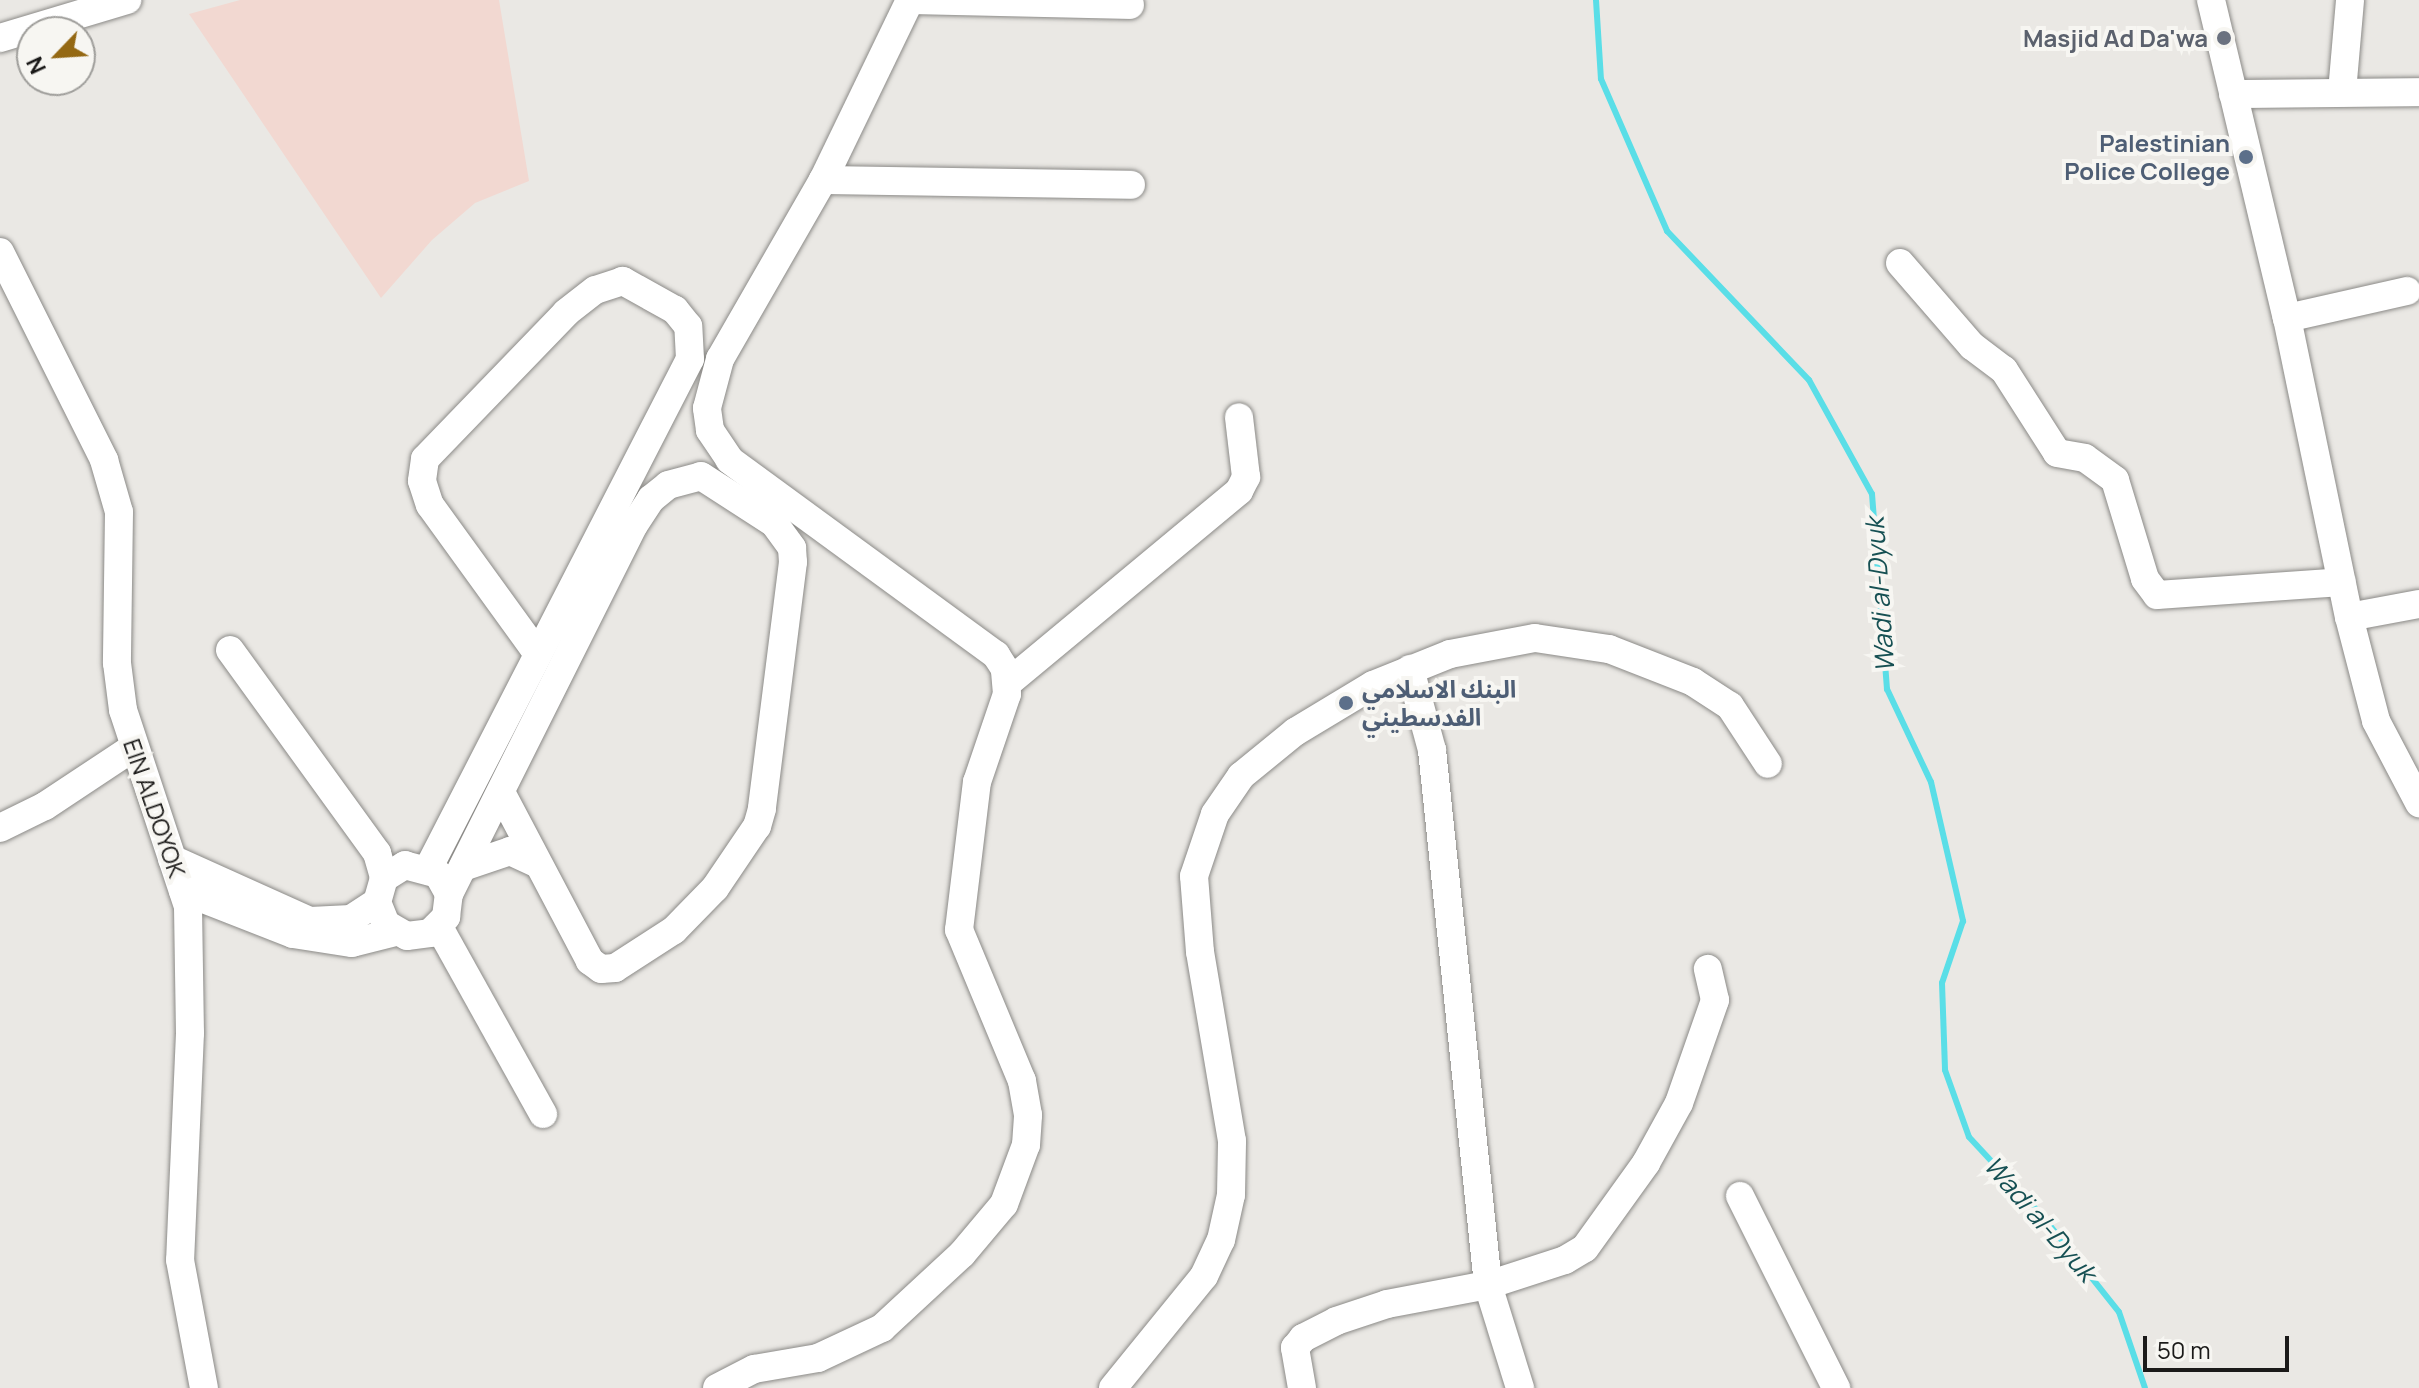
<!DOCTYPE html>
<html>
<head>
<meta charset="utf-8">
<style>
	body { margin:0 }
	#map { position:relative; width:2419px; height:1388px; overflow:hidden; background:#eae8e4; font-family:Manrope,"Noto Sans Arabic",sans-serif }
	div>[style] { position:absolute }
	.industrial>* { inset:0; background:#f2d8d1 }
	.stream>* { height:6px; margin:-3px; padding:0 3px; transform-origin:3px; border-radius:3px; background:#5adee7 }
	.roads { filter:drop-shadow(0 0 2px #8b8a87) drop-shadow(0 0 2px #8b8a87) }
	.minor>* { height:28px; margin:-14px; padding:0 14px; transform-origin:14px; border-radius:14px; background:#fff }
	.dots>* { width:22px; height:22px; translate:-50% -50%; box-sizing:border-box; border:4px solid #f7f6f2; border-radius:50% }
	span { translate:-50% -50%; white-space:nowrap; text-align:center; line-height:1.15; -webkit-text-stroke:8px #f7f6f2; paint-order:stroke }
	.worship-label { font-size:24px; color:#5b616d; font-weight:700 }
	.right { translate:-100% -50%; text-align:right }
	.service-label { font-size:24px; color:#4e5e75; font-weight:700 }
	.left { translate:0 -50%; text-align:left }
	.street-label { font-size:24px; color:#1b1a19 }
	.water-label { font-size:26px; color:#165053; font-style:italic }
	.north { position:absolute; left:16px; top:16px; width:80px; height:80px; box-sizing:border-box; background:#f7f6f2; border:2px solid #9f9e9b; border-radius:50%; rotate:245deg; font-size:22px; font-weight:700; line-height:32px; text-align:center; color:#1b1a19 }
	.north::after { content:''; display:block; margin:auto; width:28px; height:36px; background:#946813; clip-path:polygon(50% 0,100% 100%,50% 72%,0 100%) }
	.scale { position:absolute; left:2143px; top:1336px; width:146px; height:36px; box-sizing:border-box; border:4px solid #1b1a19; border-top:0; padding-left:10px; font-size:24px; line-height:28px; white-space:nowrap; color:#1b1a19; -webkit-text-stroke:6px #f7f6f2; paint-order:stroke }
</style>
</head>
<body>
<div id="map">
	<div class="industrial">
		<i style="clip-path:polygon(240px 0,499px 0,529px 181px,475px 203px,432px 240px,381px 298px,189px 14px)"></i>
	</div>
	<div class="stream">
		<i style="left:1596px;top:0;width:79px;rotate:86.4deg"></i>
		<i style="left:1601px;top:79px;width:166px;rotate:66.5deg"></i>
		<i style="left:1667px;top:231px;width:206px;rotate:46.4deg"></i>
		<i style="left:1809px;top:380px;width:130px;rotate:61.1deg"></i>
		<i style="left:1872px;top:494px;width:196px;rotate:85.6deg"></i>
		<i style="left:1887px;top:689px;width:103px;rotate:64.7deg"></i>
		<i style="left:1931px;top:782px;width:143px;rotate:77deg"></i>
		<i style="left:1963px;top:921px;width:65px;rotate:108.7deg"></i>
		<i style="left:1942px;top:983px;width:87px;rotate:88deg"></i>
		<i style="left:1945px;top:1070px;width:71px;rotate:70.3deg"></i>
		<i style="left:1969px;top:1137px;width:110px;rotate:47.2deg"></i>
		<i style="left:2044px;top:1218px;width:120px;rotate:51.4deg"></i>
		<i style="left:2119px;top:1312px;width:80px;rotate:71.1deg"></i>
	</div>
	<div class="roads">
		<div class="minor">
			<i style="left:914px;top:0;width:216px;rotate:1.3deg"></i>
			<i style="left:2211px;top:0;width:327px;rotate:76.6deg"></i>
			<i style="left:0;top:38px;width:133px;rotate:-16.7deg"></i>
			<i style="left:2342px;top:92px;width:92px;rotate:-85deg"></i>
			<i style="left:2233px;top:94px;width:186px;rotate:-0.6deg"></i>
			<i style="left:823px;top:180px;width:308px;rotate:0.9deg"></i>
			<i style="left:0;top:252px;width:233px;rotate:63.4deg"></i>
			<i style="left:104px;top:460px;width:54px;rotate:73.9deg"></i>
			<i style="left:119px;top:512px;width:151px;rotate:90.8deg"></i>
			<i style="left:117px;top:663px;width:47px;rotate:82.7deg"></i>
			<i style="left:123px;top:710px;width:207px;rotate:71.7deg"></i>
			<i style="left:188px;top:907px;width:126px;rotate:89.1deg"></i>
			<i style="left:190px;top:1033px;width:227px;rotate:92.5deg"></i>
			<i style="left:180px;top:1260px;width:130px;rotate:79.4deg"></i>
			<i style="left:1900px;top:263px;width:110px;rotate:49.1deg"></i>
			<i style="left:1972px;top:346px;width:40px;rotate:37deg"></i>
			<i style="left:2004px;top:370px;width:98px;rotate:57.4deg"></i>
			<i style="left:2057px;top:453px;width:28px;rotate:10deg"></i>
			<i style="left:2085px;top:458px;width:37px;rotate:36deg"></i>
			<i style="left:2115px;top:480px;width:103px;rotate:73.1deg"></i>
			<i style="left:2145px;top:579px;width:20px;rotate:53deg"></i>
			<i style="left:2157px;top:595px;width:185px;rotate:-4deg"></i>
			<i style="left:2407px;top:291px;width:123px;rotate:167.3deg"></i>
			<i style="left:2287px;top:318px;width:305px;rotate:78.3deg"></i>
			<i style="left:2349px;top:617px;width:107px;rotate:75.4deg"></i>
			<i style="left:2376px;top:721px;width:93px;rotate:62.3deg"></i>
			<i style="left:2349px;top:617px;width:71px;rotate:-10.5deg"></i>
			<i style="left:230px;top:650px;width:251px;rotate:54.1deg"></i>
			<i style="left:377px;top:853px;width:26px;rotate:74deg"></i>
			<i style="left:1410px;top:669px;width:84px;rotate:74.8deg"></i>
			<i style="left:1432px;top:750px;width:538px;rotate:84.02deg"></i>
			<i style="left:1488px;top:1285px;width:108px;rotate:72.7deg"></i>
			<i style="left:1009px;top:682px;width:299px;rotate:-39.7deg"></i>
			<i style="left:1239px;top:491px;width:16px;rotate:-63deg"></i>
			<i style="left:1246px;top:477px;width:60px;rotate:-96.7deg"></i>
			<i style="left:0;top:828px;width:50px;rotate:-26.1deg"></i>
			<i style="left:45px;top:806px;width:107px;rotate:-33.5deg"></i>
			<i style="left:172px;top:859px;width:151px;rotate:24.2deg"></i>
			<i style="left:310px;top:921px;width:41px;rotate:-2.8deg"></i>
			<i style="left:351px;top:919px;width:31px;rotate:-33deg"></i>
			<i style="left:429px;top:867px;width:571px;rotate:-62.81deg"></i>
			<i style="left:690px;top:359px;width:33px;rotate:-93deg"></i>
			<i style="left:688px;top:326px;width:21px;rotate:-129deg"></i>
			<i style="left:675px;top:310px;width:60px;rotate:-150.9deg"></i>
			<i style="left:623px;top:281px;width:29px;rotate:162deg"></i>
			<i style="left:595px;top:290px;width:37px;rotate:142deg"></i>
			<i style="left:566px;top:313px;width:203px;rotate:134deg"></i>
			<i style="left:425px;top:459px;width:22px;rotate:98deg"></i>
			<i style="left:422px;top:481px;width:25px;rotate:72deg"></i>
			<i style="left:430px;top:505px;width:183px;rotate:54.1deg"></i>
			<i style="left:463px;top:867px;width:50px;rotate:-18.8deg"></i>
			<i style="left:510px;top:851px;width:31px;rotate:25deg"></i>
			<i style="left:183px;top:891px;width:118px;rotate:21.4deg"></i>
			<i style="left:293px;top:934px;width:60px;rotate:8.7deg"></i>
			<i style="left:352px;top:943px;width:44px;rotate:-14.3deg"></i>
			<i style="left:449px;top:894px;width:23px;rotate:-119deg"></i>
			<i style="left:438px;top:874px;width:34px;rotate:-165deg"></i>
			<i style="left:405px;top:865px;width:25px;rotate:148deg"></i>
			<i style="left:384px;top:878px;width:25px;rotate:106deg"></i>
			<i style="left:377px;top:902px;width:24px;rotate:68deg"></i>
			<i style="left:386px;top:924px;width:24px;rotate:30deg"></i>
			<i style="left:407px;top:936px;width:23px;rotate:-7deg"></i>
			<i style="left:430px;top:933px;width:23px;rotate:-45deg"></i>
			<i style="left:446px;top:917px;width:23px;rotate:-83deg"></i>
			<i style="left:449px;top:894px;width:413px;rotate:-63.4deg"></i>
			<i style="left:634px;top:525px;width:31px;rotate:-57deg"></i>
			<i style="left:651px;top:499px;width:22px;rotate:-39deg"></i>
			<i style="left:668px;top:485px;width:34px;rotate:-15deg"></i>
			<i style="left:701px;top:476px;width:87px;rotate:32.8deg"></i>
			<i style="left:774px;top:523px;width:31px;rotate:54deg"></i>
			<i style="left:792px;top:548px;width:14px;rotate:86deg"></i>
			<i style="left:793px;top:562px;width:249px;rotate:97.2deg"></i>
			<i style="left:762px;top:809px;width:18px;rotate:106deg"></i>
			<i style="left:757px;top:826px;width:75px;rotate:124.1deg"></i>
			<i style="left:715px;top:888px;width:59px;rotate:134.3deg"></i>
			<i style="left:674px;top:930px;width:70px;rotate:147.2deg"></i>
			<i style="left:615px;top:968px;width:14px;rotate:176deg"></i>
			<i style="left:601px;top:969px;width:14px;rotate:-144deg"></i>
			<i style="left:590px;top:961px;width:191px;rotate:-117.8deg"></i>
			<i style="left:439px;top:927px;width:214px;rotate:60.9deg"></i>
			<i style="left:1740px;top:1196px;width:215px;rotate:63.4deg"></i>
			<i style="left:717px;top:1388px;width:42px;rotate:-27.2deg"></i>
			<i style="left:754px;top:1369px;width:65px;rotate:-9.8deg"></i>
			<i style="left:818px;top:1358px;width:71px;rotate:-25.1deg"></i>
			<i style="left:882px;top:1328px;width:109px;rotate:-42.8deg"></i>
			<i style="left:962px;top:1254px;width:65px;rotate:-50deg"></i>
			<i style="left:1004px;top:1204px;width:63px;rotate:-69.6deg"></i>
			<i style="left:1026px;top:1145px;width:30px;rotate:-86deg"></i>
			<i style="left:1028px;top:1115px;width:35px;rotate:-100deg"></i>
			<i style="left:1022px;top:1081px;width:164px;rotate:-112.6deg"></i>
			<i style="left:959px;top:930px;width:149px;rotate:-83.1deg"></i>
			<i style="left:977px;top:782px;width:93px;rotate:-71.2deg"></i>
			<i style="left:1007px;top:694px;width:25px;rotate:-95deg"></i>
			<i style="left:1005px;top:669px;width:17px;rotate:-123deg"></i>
			<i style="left:996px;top:655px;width:330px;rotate:-143.8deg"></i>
			<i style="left:730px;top:460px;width:36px;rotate:-124deg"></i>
			<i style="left:710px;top:430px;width:22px;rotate:-98deg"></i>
			<i style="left:707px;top:408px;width:51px;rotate:-75.1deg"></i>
			<i style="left:720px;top:359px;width:207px;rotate:-60.1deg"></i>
			<i style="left:823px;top:180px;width:200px;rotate:-64.2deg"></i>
			<i style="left:1113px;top:1388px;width:144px;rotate:-50.9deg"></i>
			<i style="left:1204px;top:1276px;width:40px;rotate:-65deg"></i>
			<i style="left:1221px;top:1240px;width:46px;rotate:-77.5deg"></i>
			<i style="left:1231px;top:1195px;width:54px;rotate:-88.9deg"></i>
			<i style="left:1232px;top:1141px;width:192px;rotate:-99.6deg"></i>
			<i style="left:1200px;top:952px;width:76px;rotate:-94.5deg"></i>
			<i style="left:1194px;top:876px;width:65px;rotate:-71.3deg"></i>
			<i style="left:1215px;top:814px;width:46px;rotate:-55.6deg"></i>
			<i style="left:1241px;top:776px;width:70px;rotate:-39.2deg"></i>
			<i style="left:1295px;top:732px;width:91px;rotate:-31.1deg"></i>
			<i style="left:1373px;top:685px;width:83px;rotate:-21.9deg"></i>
			<i style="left:1450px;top:654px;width:86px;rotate:-10.7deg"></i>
			<i style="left:1535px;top:638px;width:75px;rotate:8.5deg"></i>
			<i style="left:1609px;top:649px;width:90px;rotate:21.4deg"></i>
			<i style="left:1693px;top:682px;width:44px;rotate:33deg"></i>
			<i style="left:1730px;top:706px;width:69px;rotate:56.8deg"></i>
			<i style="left:1302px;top:1388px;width:41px;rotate:-99.9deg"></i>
			<i style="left:1295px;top:1348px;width:13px;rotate:-51deg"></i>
			<i style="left:1303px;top:1338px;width:37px;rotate:-27deg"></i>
			<i style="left:1336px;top:1321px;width:54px;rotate:-18.4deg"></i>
			<i style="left:1387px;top:1304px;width:103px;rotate:-10.7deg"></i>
			<i style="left:1488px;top:1285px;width:81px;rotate:-18deg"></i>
			<i style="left:1565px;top:1260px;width:23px;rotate:-31deg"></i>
			<i style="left:1585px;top:1248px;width:105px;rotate:-54.3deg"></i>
			<i style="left:1646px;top:1163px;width:68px;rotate:-61.2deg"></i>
			<i style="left:1679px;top:1103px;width:109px;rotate:-70.7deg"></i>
			<i style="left:1715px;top:1000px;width:32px;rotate:-103deg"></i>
		</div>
	</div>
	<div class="dots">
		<i style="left:2224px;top:38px;background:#6b7280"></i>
		<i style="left:2246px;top:157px;background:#5c6f8a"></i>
		<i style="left:1346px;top:703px;background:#5c6f8a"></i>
	</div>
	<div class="worship-label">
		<span class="right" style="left:2208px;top:38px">Masjid Ad Da'wa</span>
	</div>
	<div class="service-label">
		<span class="right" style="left:2230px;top:157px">Palestinian<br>Police College</span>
		<span class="left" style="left:1362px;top:703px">البنك الاسلامي<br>الفدسطيني</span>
	</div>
	<div class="street-label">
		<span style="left:155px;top:808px;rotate:71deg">EIN ALDOYOK</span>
	</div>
	<div class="water-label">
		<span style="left:1880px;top:595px;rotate:-94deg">Wadi al-Dyuk</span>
		<span style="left:2040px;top:1219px;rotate:49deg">Wadi al-Dyuk</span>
	</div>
	<div class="north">N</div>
	<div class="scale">50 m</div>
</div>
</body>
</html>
